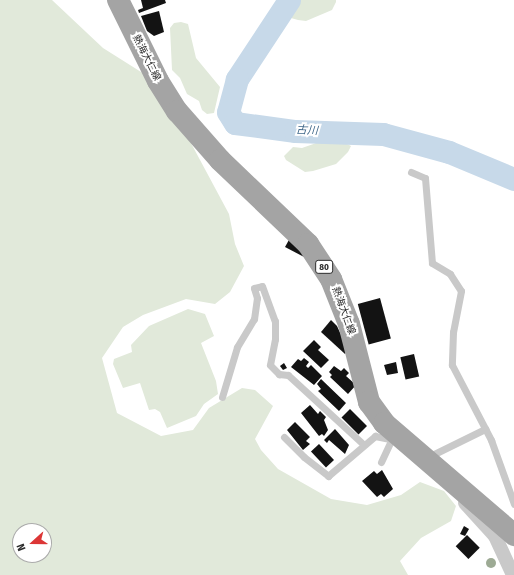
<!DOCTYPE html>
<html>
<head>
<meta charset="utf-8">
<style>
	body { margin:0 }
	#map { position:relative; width:514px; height:575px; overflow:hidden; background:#fff; font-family:"Fira Sans Condensed","Noto Sans JP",sans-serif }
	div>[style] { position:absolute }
	.green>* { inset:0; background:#e1e9da }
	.river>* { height:23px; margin:-11.5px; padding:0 11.5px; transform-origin:11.5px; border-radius:11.5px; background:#c7d9e9 }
	.building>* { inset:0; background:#131313; transform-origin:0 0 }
	.lane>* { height:7px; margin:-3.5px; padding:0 3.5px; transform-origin:3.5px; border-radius:3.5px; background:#c9c9c9 }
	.street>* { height:14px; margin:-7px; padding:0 7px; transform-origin:7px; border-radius:7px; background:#c9c9c9 }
	.primary>* { height:22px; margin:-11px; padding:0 11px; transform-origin:11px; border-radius:11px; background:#a4a4a4 }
	.trees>* { width:10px; height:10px; margin:-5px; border-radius:50%; background:#9daa94 }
	span { translate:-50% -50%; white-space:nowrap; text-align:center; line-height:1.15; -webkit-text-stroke:4px #fff; paint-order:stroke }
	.shield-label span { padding:1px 3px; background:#fff; border:1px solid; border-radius:3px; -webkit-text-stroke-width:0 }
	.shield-label { font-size:9px; color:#2c2c2c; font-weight:700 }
	.street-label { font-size:10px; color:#2c2c2c }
	.water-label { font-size:11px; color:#3f6789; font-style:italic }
	.north { position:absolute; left:12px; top:523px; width:40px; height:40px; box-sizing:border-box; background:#fff; border:1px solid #ababab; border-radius:50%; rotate:249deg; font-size:11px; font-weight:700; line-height:16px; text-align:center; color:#2c2c2c }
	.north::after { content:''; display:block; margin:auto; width:14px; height:18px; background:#dc3636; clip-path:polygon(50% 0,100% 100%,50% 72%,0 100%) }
</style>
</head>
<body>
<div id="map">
	<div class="green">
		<i style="clip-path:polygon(evenodd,0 0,52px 0,103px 48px,149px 77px,170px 104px,229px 214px,235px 244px,244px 266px,230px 292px,215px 304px,186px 299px,143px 315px,123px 327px,102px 358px,117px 413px,161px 436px,193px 430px,209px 408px,242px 388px,255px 390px,273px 406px,255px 439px,261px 450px,278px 469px,331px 499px,367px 505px,401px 495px,420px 482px,444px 491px,456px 506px,451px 521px,421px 538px,400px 561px,408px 575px,0 575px,0 0,20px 531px,44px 531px,44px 555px,20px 555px,20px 531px)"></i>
		<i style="clip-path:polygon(295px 0,336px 0,336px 2px,332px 10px,306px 21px,298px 20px,291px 18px,289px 13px)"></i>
		<i style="clip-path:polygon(181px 22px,188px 24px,196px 58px,220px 87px,214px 113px,207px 114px,202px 110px,199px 101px,187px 94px,180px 78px,172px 70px,170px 28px,174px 23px)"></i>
		<i style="clip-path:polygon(339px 140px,351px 146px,348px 152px,336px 164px,313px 171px,305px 172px,286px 160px,284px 156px,293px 147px,302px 148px,322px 141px)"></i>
		<i style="clip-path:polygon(188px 309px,205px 314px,214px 336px,201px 343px,216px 381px,218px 394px,204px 404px,196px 416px,167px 428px,160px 412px,155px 409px,149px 410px,140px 383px,123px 388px,113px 364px,114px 359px,132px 352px,131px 345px,149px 326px)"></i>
	</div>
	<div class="river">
		<i style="left:289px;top:0;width:95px;rotate:123.4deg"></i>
		<i style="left:237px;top:79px;width:34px;rotate:105deg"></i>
		<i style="left:228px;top:112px;width:13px;rotate:58deg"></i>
		<i style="left:235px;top:123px;width:61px;rotate:7.6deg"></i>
		<i style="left:295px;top:131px;width:88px;rotate:2deg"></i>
		<i style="left:383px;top:134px;width:68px;rotate:15.3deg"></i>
		<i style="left:449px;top:152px;width:70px;rotate:22.6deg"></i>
	</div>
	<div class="building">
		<i style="clip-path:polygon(141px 0,165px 0,166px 3px,139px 13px,138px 10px,143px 8px)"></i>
		<i style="clip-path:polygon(159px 11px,164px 32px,154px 36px,147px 31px,141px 16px)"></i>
		<i style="clip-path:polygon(290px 238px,306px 258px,285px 247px)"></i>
		<i style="left:380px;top:298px;width:42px;height:23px;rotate:75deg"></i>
		<i style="clip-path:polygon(331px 320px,337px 326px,348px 350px,345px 354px,321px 332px)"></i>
		<i style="clip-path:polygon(314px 340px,321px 347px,318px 350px,329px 360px,321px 368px,303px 351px)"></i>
		<i style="left:414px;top:354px;width:23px;height:14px;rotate:77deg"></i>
		<i style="clip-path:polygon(304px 358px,309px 362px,306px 366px,308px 368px,311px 365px,322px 376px,314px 385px,291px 367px,298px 359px,301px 361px)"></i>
		<i style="clip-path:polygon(396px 362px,398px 373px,387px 375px,384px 365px)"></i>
		<i style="clip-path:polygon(284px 363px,287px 368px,283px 370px,280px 366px)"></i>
		<i style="clip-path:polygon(334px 366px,341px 371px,344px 368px,349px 373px,346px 376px,356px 385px,348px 394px,330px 377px,332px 375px,329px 372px)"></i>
		<i style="clip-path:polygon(321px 379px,346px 403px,339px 411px,318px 391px,321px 389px,317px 384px)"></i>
		<i style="clip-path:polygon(310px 405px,318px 414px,320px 411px,326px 417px,324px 420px,328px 430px,324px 436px,322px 434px,319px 436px,301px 413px)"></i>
		<i style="left:350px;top:409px;width:24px;height:12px;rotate:45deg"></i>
		<i style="clip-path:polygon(295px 422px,310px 437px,306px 441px,310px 444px,303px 450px,287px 430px)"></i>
		<i style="clip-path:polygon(335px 429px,349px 445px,345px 454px,329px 440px,327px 443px,324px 440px)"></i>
		<i style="left:319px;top:444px;width:22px;height:11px;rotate:47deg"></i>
		<i style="clip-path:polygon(382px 470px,393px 489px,384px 497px,381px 494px,377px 497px,362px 481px,374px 471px,377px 474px)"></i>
		<i style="clip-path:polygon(464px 526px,469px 529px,465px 536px,460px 534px)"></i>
		<i style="left:467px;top:535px;width:18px;height:16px;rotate:45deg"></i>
	</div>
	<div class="lane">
		<i style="left:411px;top:172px;width:15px;rotate:23deg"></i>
		<i style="left:425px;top:178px;width:85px;rotate:85.3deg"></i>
		<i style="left:432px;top:263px;width:21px;rotate:31deg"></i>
		<i style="left:450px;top:274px;width:20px;rotate:57deg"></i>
		<i style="left:461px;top:291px;width:42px;rotate:101deg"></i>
		<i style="left:453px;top:332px;width:33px;rotate:92deg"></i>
		<i style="left:452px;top:365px;width:85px;rotate:62.5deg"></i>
		<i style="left:491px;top:440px;width:68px;rotate:70.2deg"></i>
		<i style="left:222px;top:397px;width:52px;rotate:-73.3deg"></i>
		<i style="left:237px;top:347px;width:33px;rotate:-59deg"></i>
		<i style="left:254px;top:319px;width:21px;rotate:-82deg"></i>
		<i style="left:257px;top:298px;width:10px;rotate:-107deg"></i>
		<i style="left:254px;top:288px;width:8px;rotate:-14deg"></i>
		<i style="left:262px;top:286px;width:37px;rotate:70deg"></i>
		<i style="left:275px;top:321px;width:18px;rotate:90deg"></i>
		<i style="left:275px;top:339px;width:26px;rotate:101deg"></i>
		<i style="left:270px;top:365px;width:13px;rotate:45deg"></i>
		<i style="left:279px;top:374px;width:9px;rotate:6deg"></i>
		<i style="left:288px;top:375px;width:103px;rotate:42.6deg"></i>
		<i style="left:284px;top:437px;width:28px;rotate:45deg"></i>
		<i style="left:304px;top:457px;width:31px;rotate:38deg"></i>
		<i style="left:328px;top:476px;width:62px;rotate:-40.4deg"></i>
		<i style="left:375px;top:436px;width:14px;rotate:12deg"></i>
		<i style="left:428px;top:457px;width:64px;rotate:-26.2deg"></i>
		<i style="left:381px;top:462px;width:29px;rotate:-65deg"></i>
	</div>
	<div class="street">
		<i style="left:465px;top:503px;width:45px;rotate:47.7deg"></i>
		<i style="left:495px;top:536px;width:43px;rotate:65.2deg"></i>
	</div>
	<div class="primary">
		<i style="left:118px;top:0;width:90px;rotate:63.7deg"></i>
		<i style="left:158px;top:81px;width:36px;rotate:58deg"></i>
		<i style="left:177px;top:111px;width:65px;rotate:48.7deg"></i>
		<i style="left:220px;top:160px;width:122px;rotate:43.7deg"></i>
		<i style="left:308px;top:244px;width:42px;rotate:56.7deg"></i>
		<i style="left:331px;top:279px;width:48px;rotate:68.2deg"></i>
		<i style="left:349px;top:324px;width:81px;rotate:75.6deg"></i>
		<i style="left:369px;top:402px;width:26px;rotate:54deg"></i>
		<i style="left:384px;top:423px;width:172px;rotate:40.7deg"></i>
	</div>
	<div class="trees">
		<i style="left:491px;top:563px"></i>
	</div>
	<div class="shield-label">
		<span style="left:324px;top:267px">80</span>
	</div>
	<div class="street-label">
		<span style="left:146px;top:58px;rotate:63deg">熱海大仁線</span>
		<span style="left:343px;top:311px;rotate:70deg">熱海大仁線</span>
	</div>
	<div class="water-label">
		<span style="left:307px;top:131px;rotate:3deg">古川</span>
	</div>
	<div class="north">N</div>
</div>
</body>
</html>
